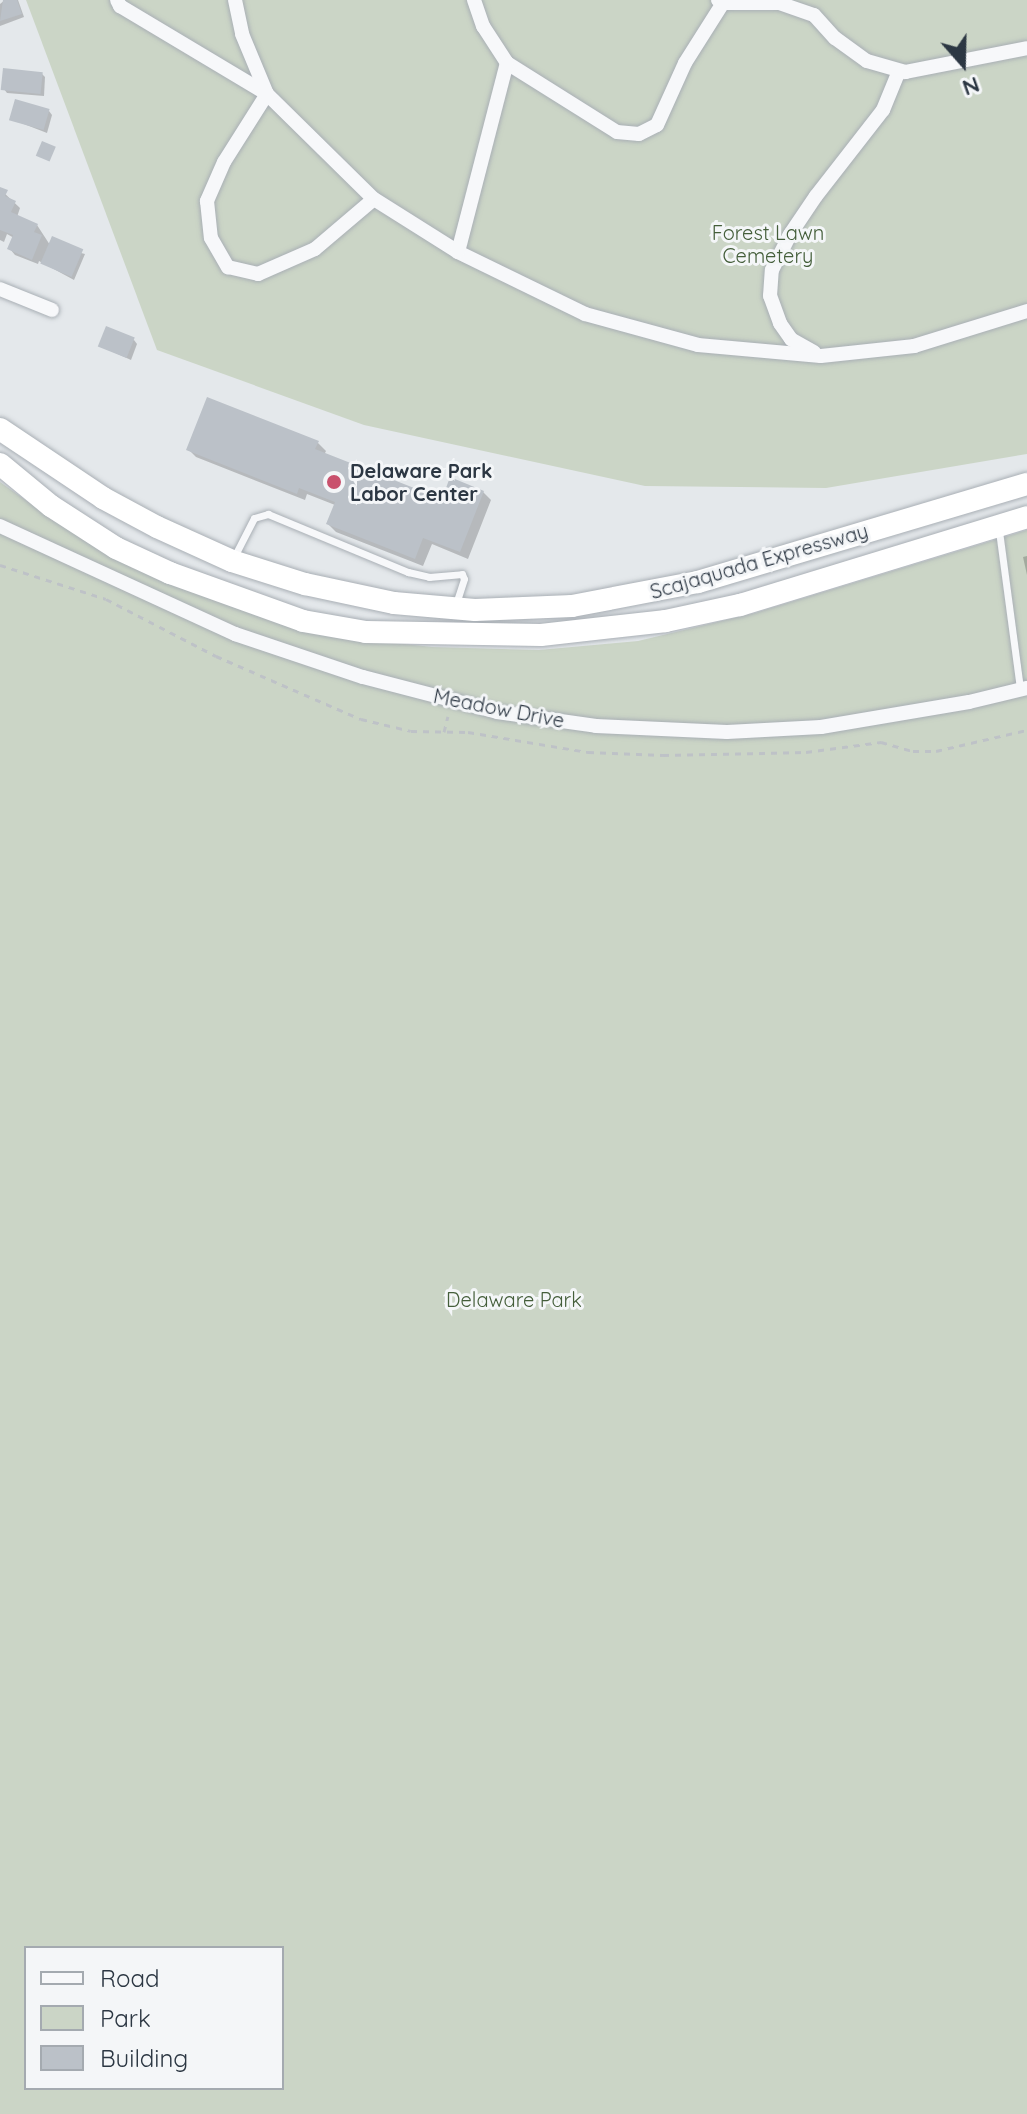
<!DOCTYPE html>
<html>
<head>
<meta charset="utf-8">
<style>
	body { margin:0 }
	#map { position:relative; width:1027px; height:2114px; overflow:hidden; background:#e4e8eb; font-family:Quicksand,sans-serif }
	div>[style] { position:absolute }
	.green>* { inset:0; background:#cbd5c6 }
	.shadow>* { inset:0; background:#0003 }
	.building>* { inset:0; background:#bbc1c8; transform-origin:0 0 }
	.path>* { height:3px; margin-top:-1.5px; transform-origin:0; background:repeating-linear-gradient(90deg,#bec2c7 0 6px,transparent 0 12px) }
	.roads { filter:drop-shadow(0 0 2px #a9afb5) drop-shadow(0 0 2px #a9afb5) }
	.service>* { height:7px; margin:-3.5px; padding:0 3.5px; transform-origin:3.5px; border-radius:3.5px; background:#f7f8fa }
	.minor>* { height:14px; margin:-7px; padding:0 7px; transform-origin:7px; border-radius:7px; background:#f7f8fa }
	.trunk>* { height:22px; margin:-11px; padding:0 11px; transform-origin:11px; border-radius:11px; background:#fff }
	.dots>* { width:22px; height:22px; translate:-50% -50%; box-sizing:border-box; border:4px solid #f4f6f8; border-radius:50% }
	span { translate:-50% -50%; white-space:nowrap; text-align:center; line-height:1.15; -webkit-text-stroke:6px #f4f6f8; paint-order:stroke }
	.park-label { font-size:20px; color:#445e3a }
	.poi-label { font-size:20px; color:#2c3743; font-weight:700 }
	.left { translate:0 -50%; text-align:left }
	.street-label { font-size:20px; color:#2c3743 }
	.legend { position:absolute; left:24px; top:1946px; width:260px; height:144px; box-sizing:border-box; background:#f4f6f8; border:2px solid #a4aab0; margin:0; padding:10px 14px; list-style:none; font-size:24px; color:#2c3743 }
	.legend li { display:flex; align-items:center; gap:16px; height:40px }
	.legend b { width:40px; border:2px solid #a4aab0 }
	.north { position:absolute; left:923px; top:24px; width:80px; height:80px; -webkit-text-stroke:6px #f4f6f8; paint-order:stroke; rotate:160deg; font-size:22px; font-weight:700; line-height:32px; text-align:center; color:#2c3743 }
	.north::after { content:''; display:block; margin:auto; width:28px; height:36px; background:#2c3743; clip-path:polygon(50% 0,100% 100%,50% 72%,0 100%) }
</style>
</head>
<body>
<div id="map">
	<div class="green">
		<i style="clip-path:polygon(26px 0,1027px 0,1027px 454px,826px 488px,645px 486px,364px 425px,157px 350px)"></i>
		<i style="clip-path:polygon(evenodd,0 482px,41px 511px,369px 640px,432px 647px,539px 650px,638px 641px,755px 613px,1027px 530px,1027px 2114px,0 2114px,0 482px,26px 1948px,282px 1948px,282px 2088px,26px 2088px,26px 1948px)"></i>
	</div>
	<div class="shadow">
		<i style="clip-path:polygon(5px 0,18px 0,24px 17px,0 26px,0 4px)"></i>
		<i style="clip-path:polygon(42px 74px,45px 77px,44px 96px,7px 93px,4px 89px)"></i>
		<i style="clip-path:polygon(49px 111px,52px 115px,47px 133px,11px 119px)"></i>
		<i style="clip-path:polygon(0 189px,20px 208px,17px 217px,37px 225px,50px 245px,85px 254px,74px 280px,39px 261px,38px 264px,15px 255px,10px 249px,14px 238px,7px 234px,4px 242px,0 240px)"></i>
		<i style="clip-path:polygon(134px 340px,137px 344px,131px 360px,100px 346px)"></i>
		<i style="clip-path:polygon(318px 443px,326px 451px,324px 455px,443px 502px,483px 492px,491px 500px,468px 559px,432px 544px,423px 566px,336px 532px,328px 524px,335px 505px,307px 494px,305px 500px,196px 457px,188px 449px)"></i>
		<i style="clip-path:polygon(1027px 556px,1027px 575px,1023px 557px)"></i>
	</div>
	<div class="building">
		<i style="clip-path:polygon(3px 0,17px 0,22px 14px,0 21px)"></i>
		<i style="left:3px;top:68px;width:40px;height:22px;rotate:6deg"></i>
		<i style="left:15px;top:99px;width:36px;height:22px;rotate:16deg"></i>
		<i style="left:42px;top:141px;width:15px;height:16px;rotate:23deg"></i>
		<i style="clip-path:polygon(0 187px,8px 190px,5px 196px,16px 201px,11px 212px,38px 224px,34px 232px,42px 235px,32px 260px,7px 249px,13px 235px,0 230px)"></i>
		<i style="left:52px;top:236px;width:34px;height:30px;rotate:23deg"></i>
		<i style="left:106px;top:326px;width:31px;height:22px;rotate:22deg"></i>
		<i style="clip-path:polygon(207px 397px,319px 441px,315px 449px,442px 499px,450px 477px,484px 491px,460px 552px,423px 538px,415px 559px,326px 524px,335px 502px,299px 488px,297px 494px,186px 450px)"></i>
	</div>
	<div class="path">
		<i style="left:0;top:565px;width:111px;rotate:17.8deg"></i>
		<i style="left:106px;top:599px;width:124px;rotate:27.4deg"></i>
		<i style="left:216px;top:656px;width:158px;rotate:23.5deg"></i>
		<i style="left:361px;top:719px;width:51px;rotate:13.5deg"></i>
		<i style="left:411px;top:731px;width:57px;rotate:1deg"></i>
		<i style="left:468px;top:732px;width:122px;rotate:9.5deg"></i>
		<i style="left:588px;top:752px;width:75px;rotate:2.3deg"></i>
		<i style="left:663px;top:755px;width:143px;rotate:-1.2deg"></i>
		<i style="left:806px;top:752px;width:76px;rotate:-7.6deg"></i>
		<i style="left:881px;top:742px;width:33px;rotate:16deg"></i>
		<i style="left:913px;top:751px;width:23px"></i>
		<i style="left:936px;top:751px;width:93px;rotate:-13deg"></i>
		<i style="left:444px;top:732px;width:16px;rotate:-76deg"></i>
	</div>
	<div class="roads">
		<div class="service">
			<i style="left:999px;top:531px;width:159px;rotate:82.4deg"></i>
			<i style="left:233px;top:559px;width:46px;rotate:-62.9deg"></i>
			<i style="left:254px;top:518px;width:15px;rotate:-16deg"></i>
			<i style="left:268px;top:514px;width:152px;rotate:22.5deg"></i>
			<i style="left:408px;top:572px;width:22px;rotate:13deg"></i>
			<i style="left:429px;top:577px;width:33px;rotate:-5deg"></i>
			<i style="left:462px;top:574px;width:5px;rotate:68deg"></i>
			<i style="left:464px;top:579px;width:28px;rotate:108deg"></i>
		</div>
		<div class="minor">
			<i style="left:117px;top:0;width:7px;rotate:63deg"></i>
			<i style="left:120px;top:6px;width:171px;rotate:30.9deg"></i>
			<i style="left:267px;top:94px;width:80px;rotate:122.3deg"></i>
			<i style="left:224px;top:162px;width:43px;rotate:113.6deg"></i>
			<i style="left:207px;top:201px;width:37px;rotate:84deg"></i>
			<i style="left:211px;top:238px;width:34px;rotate:60deg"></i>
			<i style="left:228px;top:267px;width:31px;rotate:13deg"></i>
			<i style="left:258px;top:274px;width:62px;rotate:-23.7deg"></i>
			<i style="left:315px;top:249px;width:77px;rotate:-40.3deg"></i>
			<i style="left:235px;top:0;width:35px;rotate:78deg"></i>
			<i style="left:242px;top:34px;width:65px;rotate:67.4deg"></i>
			<i style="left:267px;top:94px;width:150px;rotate:44.5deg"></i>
			<i style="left:374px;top:199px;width:99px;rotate:32.2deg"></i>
			<i style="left:458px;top:252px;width:141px;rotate:26deg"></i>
			<i style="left:585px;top:314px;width:117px;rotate:15.3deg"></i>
			<i style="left:698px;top:345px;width:123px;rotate:5.1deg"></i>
			<i style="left:821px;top:356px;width:94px;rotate:-6.1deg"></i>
			<i style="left:914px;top:346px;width:118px;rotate:-17.2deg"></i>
			<i style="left:474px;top:0;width:28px;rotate:71deg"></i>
			<i style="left:483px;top:26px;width:44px;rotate:57deg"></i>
			<i style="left:507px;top:63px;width:130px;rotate:32.1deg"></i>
			<i style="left:617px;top:132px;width:22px;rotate:5deg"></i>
			<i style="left:639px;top:134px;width:20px;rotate:-27deg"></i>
			<i style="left:657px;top:125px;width:68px;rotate:-65.7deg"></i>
			<i style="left:685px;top:63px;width:71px;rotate:-57.7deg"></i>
			<i style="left:718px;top:0;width:6px;rotate:31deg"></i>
			<i style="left:723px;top:3px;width:56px"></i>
			<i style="left:779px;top:3px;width:37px;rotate:19deg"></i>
			<i style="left:814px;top:15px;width:31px;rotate:48deg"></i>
			<i style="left:835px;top:38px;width:39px;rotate:36deg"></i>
			<i style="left:867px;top:61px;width:40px;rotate:16deg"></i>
			<i style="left:905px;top:72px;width:124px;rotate:-11.1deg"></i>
			<i style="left:458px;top:252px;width:195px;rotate:-75.5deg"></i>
			<i style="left:0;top:289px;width:56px;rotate:22deg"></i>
			<i style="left:814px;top:352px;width:26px;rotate:-151deg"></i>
			<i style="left:791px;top:339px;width:19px;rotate:-125deg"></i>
			<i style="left:780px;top:323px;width:29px;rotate:-110deg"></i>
			<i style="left:770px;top:296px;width:26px;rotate:-86deg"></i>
			<i style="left:772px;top:270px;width:38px;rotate:-63deg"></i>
			<i style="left:789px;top:236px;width:48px;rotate:-56deg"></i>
			<i style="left:816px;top:196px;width:109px;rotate:-52.1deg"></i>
			<i style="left:883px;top:110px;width:42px;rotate:-67.7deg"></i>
			<i style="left:0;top:526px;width:259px;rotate:24.7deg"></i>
			<i style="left:235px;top:634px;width:135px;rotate:18.6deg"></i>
			<i style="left:363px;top:677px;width:138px;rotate:14.6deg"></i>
			<i style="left:497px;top:712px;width:100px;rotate:8deg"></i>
			<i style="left:596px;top:726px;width:131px;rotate:2.6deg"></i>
			<i style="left:727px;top:732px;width:94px;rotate:-3deg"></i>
			<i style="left:821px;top:727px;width:150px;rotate:-9.6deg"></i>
			<i style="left:969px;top:702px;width:60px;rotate:-13.6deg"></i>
		</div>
		<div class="trunk">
			<i style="left:0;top:429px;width:124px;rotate:33.8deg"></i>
			<i style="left:103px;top:498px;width:61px;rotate:28.2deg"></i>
			<i style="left:157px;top:527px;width:82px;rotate:24.4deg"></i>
			<i style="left:232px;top:561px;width:77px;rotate:17.5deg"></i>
			<i style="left:305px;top:584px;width:91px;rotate:12.1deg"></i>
			<i style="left:394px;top:603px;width:81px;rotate:4.9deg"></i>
			<i style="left:475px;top:610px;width:97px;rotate:-2.4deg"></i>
			<i style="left:572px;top:606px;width:128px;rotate:-10.8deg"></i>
			<i style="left:698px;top:582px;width:343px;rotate:-16.6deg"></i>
			<i style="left:0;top:464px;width:66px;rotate:39.5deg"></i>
			<i style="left:51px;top:506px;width:77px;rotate:32.9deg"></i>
			<i style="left:116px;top:548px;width:60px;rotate:24.8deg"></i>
			<i style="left:170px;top:573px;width:141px;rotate:19.8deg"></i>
			<i style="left:303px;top:621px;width:64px;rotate:9.9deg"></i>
			<i style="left:366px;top:632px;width:175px;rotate:1deg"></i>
			<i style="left:541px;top:635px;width:126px;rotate:-6.4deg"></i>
			<i style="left:666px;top:621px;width:76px;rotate:-12.2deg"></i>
			<i style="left:740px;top:605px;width:300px;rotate:-17deg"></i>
		</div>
	</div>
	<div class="dots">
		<i style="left:334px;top:482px;background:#c9516d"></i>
	</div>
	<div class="park-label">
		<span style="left:768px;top:244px">Forest Lawn<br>Cemetery</span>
		<span style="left:514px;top:1299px">Delaware Park</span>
	</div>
	<div class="poi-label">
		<span class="left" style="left:350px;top:482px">Delaware Park<br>Labor Center</span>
	</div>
	<div class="street-label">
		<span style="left:759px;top:561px;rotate:-16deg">Scajaquada Expressway</span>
		<span style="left:499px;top:708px;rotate:11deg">Meadow Drive</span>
	</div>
	<ul class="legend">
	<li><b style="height:10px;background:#f7f8fa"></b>Road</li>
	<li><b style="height:22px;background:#cbd5c6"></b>Park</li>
	<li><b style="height:22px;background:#bbc1c8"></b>Building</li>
	</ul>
	<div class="north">N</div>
</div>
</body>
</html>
